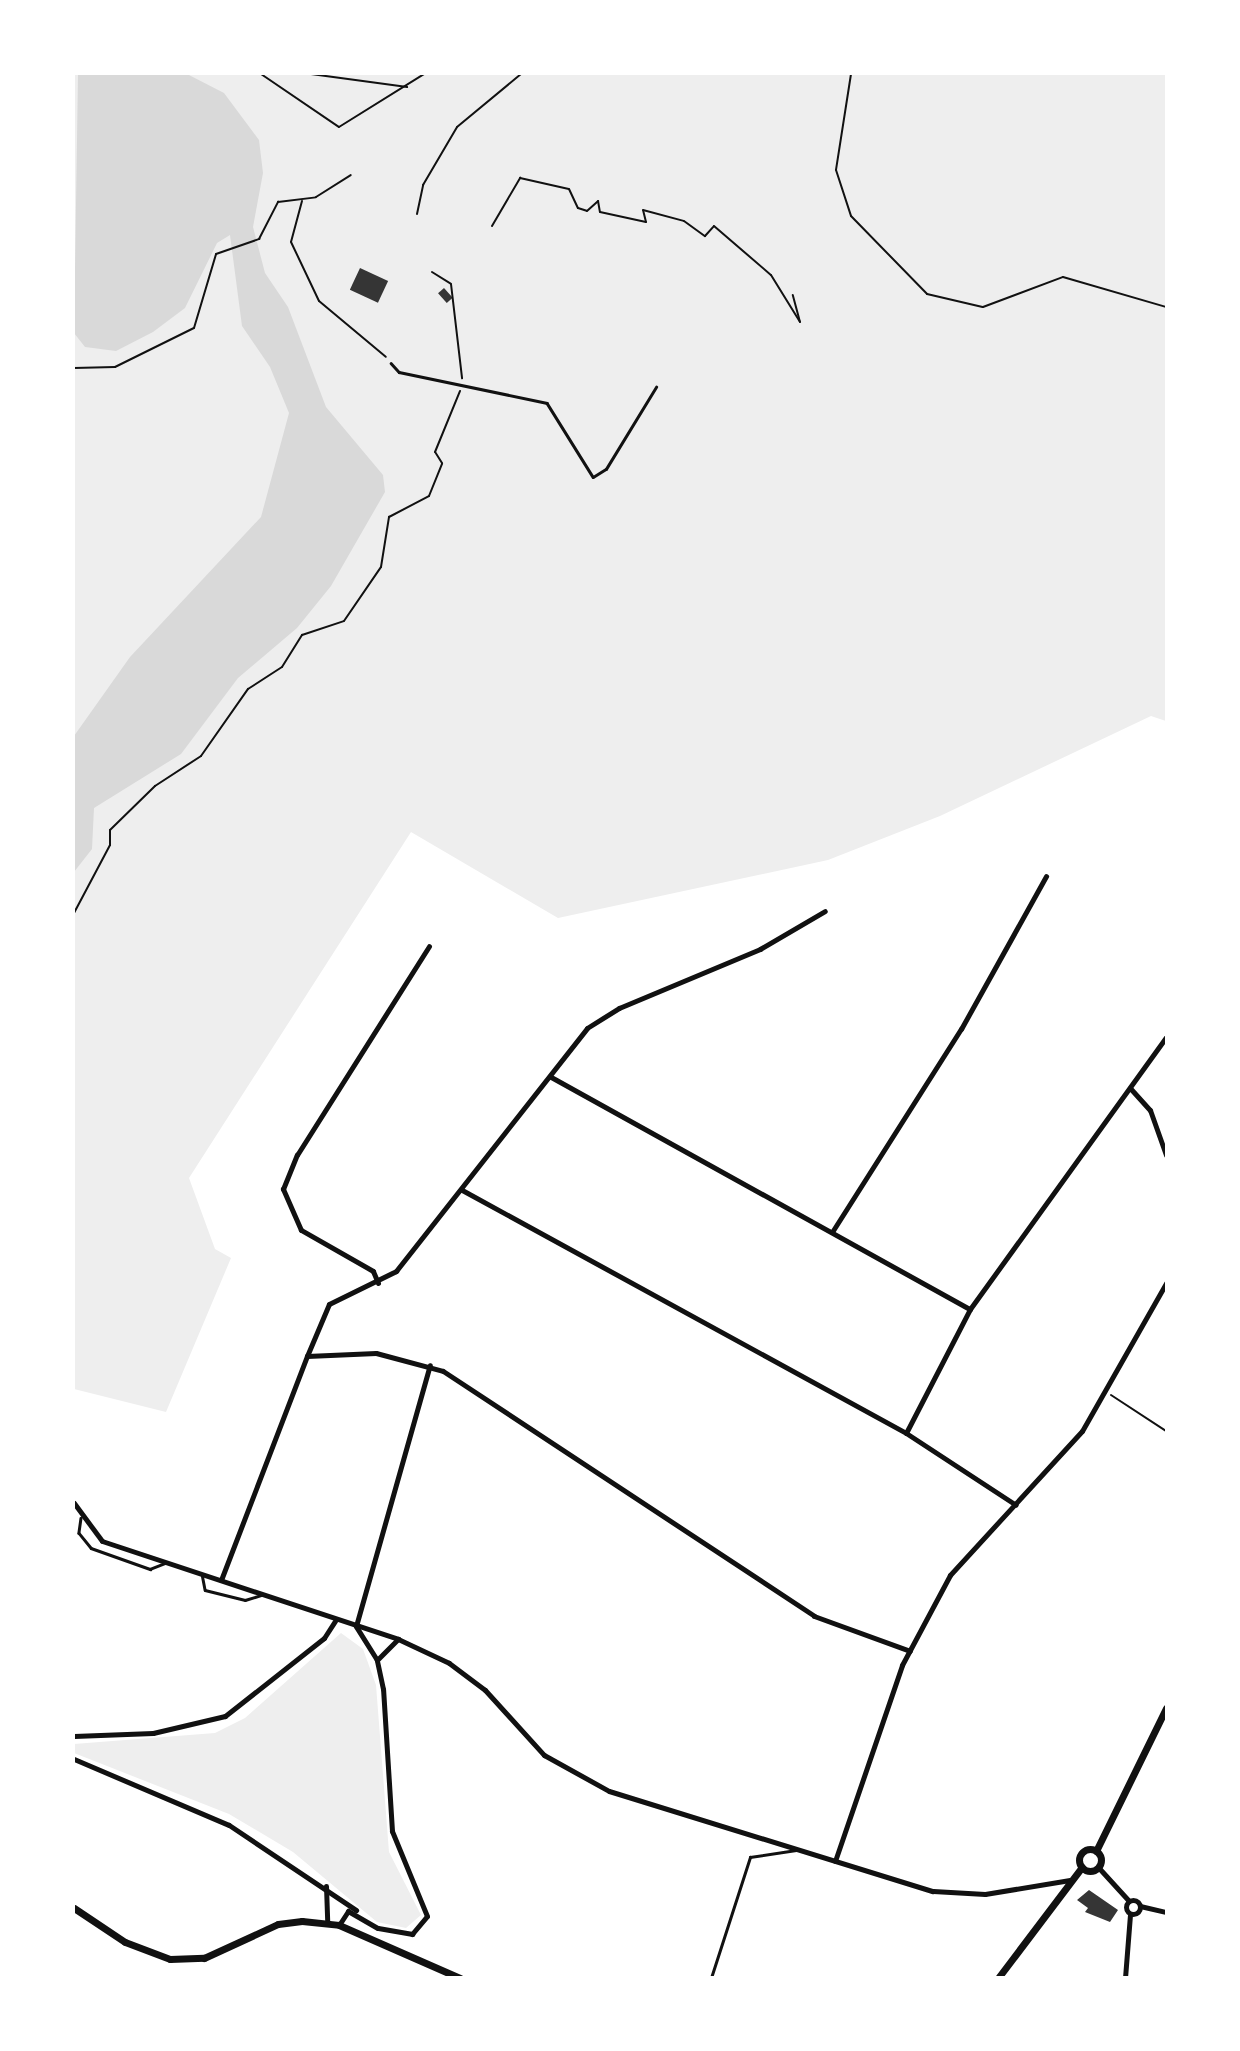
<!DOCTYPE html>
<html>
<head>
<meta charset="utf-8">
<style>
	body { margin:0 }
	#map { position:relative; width:1240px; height:2051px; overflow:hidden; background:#fff; font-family:Figtree,sans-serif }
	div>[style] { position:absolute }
	.green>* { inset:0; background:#eee }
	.water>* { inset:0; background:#d9d9d9 }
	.building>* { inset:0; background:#353535; transform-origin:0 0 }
	.path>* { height:2px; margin:-1px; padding:0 1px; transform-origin:1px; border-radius:1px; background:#111 }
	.service>* { height:2.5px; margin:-1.25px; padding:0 1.25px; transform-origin:1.25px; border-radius:1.25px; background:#111 }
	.minor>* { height:5px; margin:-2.5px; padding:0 2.5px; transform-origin:2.5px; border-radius:2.5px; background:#111 }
	.minor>.ring { margin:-2.5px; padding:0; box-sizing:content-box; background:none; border:5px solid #111; border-radius:50% }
	.tertiary>* { height:7px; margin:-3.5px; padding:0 3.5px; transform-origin:3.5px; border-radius:3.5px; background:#111 }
	.tertiary>.ring { margin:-3.5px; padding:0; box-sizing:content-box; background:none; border:7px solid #111; border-radius:50% }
	span { translate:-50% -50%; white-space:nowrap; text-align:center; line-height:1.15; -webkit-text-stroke:6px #fff; paint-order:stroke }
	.frame { position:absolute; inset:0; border:75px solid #fff; pointer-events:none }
</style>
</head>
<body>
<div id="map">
	<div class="green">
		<i style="clip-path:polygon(74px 74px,1166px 74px,1166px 721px,1151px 716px,940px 816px,828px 860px,558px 918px,411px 832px,189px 1178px,215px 1249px,231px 1258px,166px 1412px,74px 1389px)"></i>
		<i style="clip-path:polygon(341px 1633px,363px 1649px,376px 1685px,389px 1852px,421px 1915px,406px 1928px,377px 1922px,293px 1852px,229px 1814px,74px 1753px,74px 1744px,215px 1733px,245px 1718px)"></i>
	</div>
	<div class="water">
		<i style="clip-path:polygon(187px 74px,224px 93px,259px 140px,263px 173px,253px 227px,265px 273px,288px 307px,326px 407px,383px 475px,385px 492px,331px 586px,297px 628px,238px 678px,181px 754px,94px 808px,92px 849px,74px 872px,74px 736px,130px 657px,261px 517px,289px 413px,270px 367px,242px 326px,230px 235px,217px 243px,185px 308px,153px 332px,116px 351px,85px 347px,74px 333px,78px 75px)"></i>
	</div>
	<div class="building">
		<i style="left:360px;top:268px;width:31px;height:24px;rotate:25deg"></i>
		<i style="left:444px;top:288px;width:13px;height:8px;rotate:48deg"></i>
		<i style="clip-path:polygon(1089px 1890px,1118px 1910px,1110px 1922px,1085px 1912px,1088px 1908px,1077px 1900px)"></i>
	</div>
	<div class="path">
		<i style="left:261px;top:74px;width:94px;rotate:34.2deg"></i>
		<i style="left:339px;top:127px;width:100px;rotate:-31.9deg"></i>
		<i style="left:311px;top:74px;width:97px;rotate:7.7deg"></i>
		<i style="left:851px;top:74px;width:97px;rotate:98.9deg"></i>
		<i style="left:836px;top:170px;width:48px;rotate:71.9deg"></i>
		<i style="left:851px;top:216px;width:109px;rotate:45.7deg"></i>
		<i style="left:927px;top:294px;width:57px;rotate:13.1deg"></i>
		<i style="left:983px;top:307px;width:85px;rotate:-20.6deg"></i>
		<i style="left:1063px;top:277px;width:107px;rotate:16.2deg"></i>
		<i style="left:302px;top:201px;width:42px;rotate:105deg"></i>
		<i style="left:291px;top:242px;width:65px;rotate:64.6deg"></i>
		<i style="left:319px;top:301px;width:87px;rotate:39.9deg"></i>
		<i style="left:417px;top:214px;width:30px;rotate:-78deg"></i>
		<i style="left:423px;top:185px;width:67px;rotate:-59.6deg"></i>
		<i style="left:457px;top:127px;width:83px;rotate:-39.6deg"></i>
		<i style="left:492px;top:226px;width:56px;rotate:-59.7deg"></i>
		<i style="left:520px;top:178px;width:50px;rotate:12.7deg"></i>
		<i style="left:569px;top:189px;width:21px;rotate:65deg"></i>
		<i style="left:578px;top:208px;width:9px;rotate:18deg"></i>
		<i style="left:587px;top:211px;width:15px;rotate:-42deg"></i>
		<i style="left:598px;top:201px;width:11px;rotate:80deg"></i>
		<i style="left:600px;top:212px;width:47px;rotate:12.3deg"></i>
		<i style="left:646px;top:222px;width:12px;rotate:-104deg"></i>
		<i style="left:643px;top:210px;width:42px;rotate:15deg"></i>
		<i style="left:684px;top:221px;width:26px;rotate:36deg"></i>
		<i style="left:705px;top:236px;width:13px;rotate:-48deg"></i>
		<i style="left:714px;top:226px;width:75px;rotate:40.7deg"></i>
		<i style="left:771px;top:275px;width:55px;rotate:58.3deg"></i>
		<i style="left:800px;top:322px;width:28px;rotate:-105deg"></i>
		<i style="left:432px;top:272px;width:22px;rotate:32deg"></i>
		<i style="left:451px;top:284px;width:95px;rotate:83.3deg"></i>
		<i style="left:74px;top:368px;width:41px;rotate:-1.4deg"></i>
		<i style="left:115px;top:367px;width:88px;rotate:-26.3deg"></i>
		<i style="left:194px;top:328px;width:77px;rotate:-73.4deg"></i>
		<i style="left:216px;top:254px;width:46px;rotate:-19.2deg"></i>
		<i style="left:259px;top:239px;width:42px;rotate:-62.8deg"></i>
		<i style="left:278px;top:202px;width:38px;rotate:-7deg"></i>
		<i style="left:316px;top:197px;width:41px;rotate:-32.2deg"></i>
		<i style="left:74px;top:913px;width:77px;rotate:-62.1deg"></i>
		<i style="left:110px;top:845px;width:15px;rotate:-90deg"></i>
		<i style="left:110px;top:830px;width:63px;rotate:-44.4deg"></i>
		<i style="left:155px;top:786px;width:55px;rotate:-33.1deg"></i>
		<i style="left:201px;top:756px;width:82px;rotate:-55deg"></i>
		<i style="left:248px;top:689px;width:40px;rotate:-32.9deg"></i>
		<i style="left:282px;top:667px;width:38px;rotate:-58deg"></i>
		<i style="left:302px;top:635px;width:44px;rotate:-18.4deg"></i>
		<i style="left:344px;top:621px;width:65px;rotate:-55.6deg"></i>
		<i style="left:381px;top:567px;width:51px;rotate:-80.9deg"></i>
		<i style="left:389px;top:517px;width:45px;rotate:-27.7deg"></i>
		<i style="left:429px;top:496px;width:35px;rotate:-68deg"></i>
		<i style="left:442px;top:463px;width:13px;rotate:-122deg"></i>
		<i style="left:435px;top:452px;width:66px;rotate:-67.7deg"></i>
		<i style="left:1111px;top:1395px;width:66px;rotate:33.2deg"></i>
	</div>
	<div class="service">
		<i style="left:391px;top:363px;width:12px;rotate:48deg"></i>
		<i style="left:399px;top:372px;width:151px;rotate:11.8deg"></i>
		<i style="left:547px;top:403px;width:87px;rotate:58.1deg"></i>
		<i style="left:593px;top:477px;width:15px;rotate:-32deg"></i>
		<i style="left:606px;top:469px;width:96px;rotate:-58.6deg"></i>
		<i style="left:81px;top:1518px;width:15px;rotate:98deg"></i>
		<i style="left:79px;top:1533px;width:19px;rotate:51deg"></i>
		<i style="left:91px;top:1548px;width:63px;rotate:19.6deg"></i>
		<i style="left:150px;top:1569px;width:16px;rotate:-22deg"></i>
		<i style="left:202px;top:1574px;width:16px;rotate:79deg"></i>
		<i style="left:205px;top:1590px;width:41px;rotate:14deg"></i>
		<i style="left:245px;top:1600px;width:17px;rotate:-17deg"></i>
		<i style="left:711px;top:1978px;width:127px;rotate:-72.1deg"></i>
		<i style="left:750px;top:1857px;width:48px;rotate:-8.5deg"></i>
	</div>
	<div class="minor">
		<i style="left:551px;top:1077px;width:479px;rotate:29deg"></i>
		<i style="left:1130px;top:1088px;width:30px;rotate:48deg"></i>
		<i style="left:1150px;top:1110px;width:48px;rotate:70.4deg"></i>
		<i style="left:462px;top:1190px;width:506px;rotate:28.69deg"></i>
		<i style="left:906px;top:1433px;width:131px;rotate:33.2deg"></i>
		<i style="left:832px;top:1232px;width:241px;rotate:-57.6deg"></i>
		<i style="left:961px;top:1029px;width:175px;rotate:-60.9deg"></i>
		<i style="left:378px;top:1283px;width:13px;rotate:-113deg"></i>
		<i style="left:373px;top:1271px;width:83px;rotate:-150.3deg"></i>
		<i style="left:301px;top:1230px;width:45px;rotate:-113.7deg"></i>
		<i style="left:283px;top:1189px;width:37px;rotate:-68deg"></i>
		<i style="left:297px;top:1155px;width:247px;rotate:-57.7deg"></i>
		<i style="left:307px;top:1356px;width:56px;rotate:-67.1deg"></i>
		<i style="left:329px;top:1304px;width:75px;rotate:-26.2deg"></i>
		<i style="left:396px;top:1271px;width:309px;rotate:-51.8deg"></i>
		<i style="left:587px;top:1028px;width:38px;rotate:-32deg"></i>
		<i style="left:619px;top:1008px;width:153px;rotate:-22.7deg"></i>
		<i style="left:760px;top:949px;width:75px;rotate:-30.3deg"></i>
		<i style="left:906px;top:1433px;width:140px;rotate:-62.7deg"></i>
		<i style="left:970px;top:1309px;width:335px;rotate:-54.2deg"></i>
		<i style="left:74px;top:1503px;width:47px;rotate:53.6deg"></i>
		<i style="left:102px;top:1541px;width:312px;rotate:18.3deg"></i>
		<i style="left:398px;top:1639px;width:56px;rotate:25.2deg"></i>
		<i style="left:449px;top:1663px;width:45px;rotate:36.9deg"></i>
		<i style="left:485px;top:1690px;width:88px;rotate:47.8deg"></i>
		<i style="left:544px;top:1755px;width:74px;rotate:29deg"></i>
		<i style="left:609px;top:1791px;width:339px;rotate:17.2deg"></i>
		<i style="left:933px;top:1891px;width:52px;rotate:3.3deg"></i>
		<i style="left:985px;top:1894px;width:86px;rotate:-9.4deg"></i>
		<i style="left:221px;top:1580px;width:240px;rotate:-69deg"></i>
		<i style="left:307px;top:1356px;width:69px;rotate:-2.5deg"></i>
		<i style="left:376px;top:1353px;width:69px;rotate:15deg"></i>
		<i style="left:443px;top:1371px;width:445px;rotate:33.4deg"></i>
		<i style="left:814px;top:1616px;width:102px;rotate:20deg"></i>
		<i style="left:377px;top:1660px;width:30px;rotate:-45deg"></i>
		<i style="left:74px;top:1736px;width:79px;rotate:-2.2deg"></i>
		<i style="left:153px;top:1733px;width:74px;rotate:-13.3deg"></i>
		<i style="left:225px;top:1716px;width:126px;rotate:-38.2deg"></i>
		<i style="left:324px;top:1638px;width:20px;rotate:-57deg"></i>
		<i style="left:74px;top:1759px;width:168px;rotate:23.1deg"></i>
		<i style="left:229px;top:1825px;width:153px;rotate:33.8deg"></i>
		<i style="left:835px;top:1861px;width:207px;rotate:-71.1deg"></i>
		<i style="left:902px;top:1665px;width:102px;rotate:-61.9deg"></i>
		<i style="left:950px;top:1575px;width:195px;rotate:-47.5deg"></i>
		<i style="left:1082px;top:1431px;width:170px;rotate:-60.4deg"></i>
		<i style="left:1098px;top:1867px;width:46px;rotate:47.6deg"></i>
		<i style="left:326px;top:1886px;width:37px;rotate:88deg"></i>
		<i class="ring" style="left:1126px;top:1900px;width:9px;height:9px"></i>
		<i style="left:1140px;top:1906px;width:27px;rotate:13deg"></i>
		<i style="left:339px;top:1925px;width:17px;rotate:-57deg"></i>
		<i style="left:348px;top:1911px;width:34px;rotate:30deg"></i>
		<i style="left:378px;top:1928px;width:35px;rotate:10deg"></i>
		<i style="left:412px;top:1934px;width:23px;rotate:-50deg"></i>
		<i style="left:427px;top:1916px;width:92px;rotate:-112.4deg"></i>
		<i style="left:392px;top:1831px;width:142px;rotate:-93.6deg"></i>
		<i style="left:383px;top:1689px;width:30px;rotate:-102deg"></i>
		<i style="left:377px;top:1660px;width:40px;rotate:-122deg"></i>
		<i style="left:356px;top:1626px;width:271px;rotate:-74.2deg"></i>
		<i style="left:1125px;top:1978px;width:63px;rotate:-85.5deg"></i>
	</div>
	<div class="tertiary">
		<i class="ring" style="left:1079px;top:1849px;width:15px;height:15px"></i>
		<i style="left:1096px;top:1851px;width:159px;rotate:-63.9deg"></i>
		<i style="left:74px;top:1908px;width:61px;rotate:33.7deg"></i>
		<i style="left:125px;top:1942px;width:48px;rotate:20.7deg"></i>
		<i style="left:170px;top:1959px;width:34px;rotate:-2deg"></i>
		<i style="left:204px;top:1958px;width:81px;rotate:-24.7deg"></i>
		<i style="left:278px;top:1924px;width:24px;rotate:-7deg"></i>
		<i style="left:302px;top:1921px;width:37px;rotate:6deg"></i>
		<i style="left:339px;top:1925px;width:132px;rotate:23.7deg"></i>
		<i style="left:998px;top:1978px;width:139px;rotate:-52.9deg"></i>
	</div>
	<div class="frame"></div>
</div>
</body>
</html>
